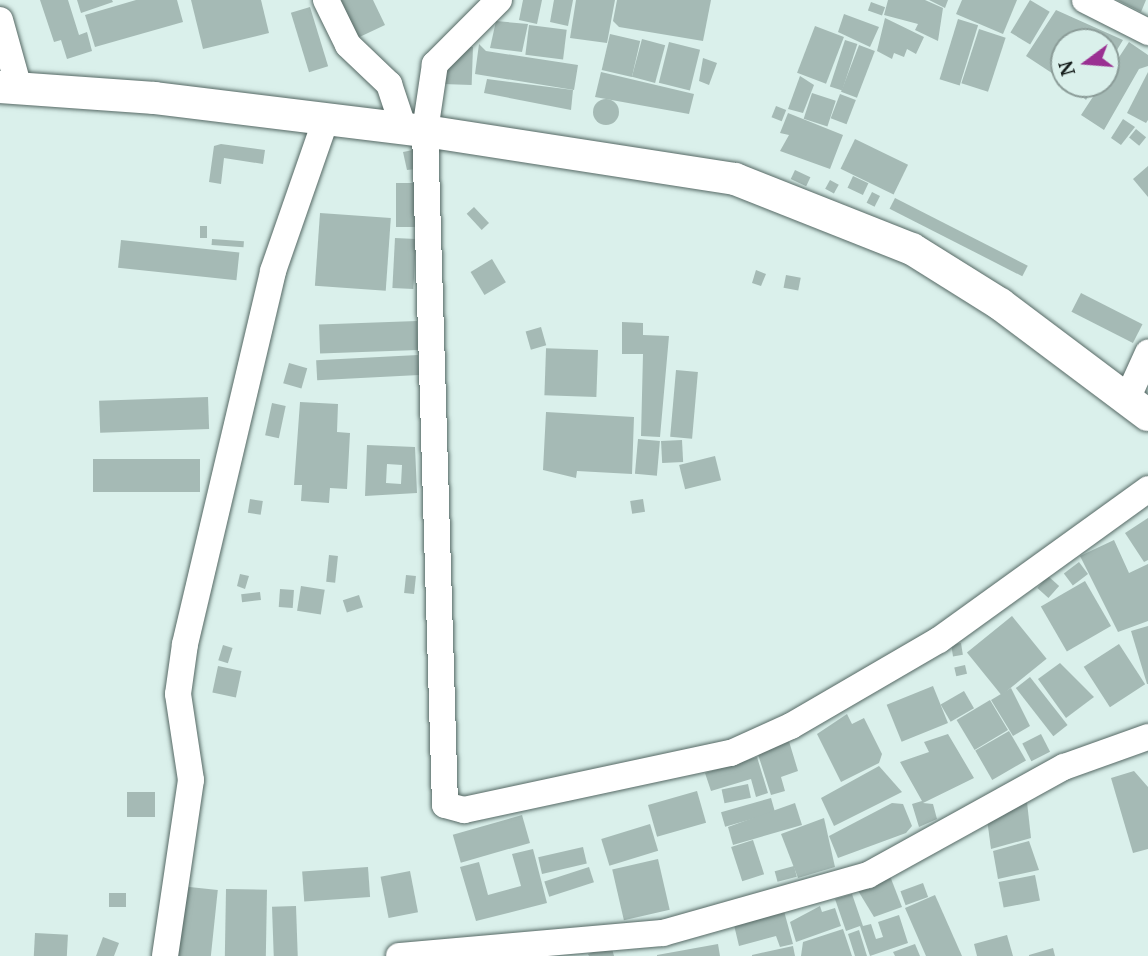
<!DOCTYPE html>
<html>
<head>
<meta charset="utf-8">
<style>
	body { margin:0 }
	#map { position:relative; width:1148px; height:956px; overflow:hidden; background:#daf0eb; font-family:"PT Serif",serif }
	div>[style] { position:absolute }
	.building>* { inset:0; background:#a5bab5; transform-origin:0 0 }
	.round { border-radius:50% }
	.roads { filter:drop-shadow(0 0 2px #556864) drop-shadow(0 0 2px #556864) }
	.minor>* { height:26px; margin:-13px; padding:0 13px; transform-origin:13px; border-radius:13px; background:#fff }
	.tertiary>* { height:32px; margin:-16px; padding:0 16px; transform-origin:16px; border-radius:16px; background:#fff }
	span { translate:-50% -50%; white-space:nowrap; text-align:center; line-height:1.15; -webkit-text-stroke:7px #daf0eb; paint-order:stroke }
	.north { position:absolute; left:1050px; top:28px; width:70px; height:70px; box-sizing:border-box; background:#daf0eb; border:2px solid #8b9c98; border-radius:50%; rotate:254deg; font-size:19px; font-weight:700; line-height:28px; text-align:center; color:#151d1b }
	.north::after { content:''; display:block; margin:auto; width:24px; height:32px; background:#9a3092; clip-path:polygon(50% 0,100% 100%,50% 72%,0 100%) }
</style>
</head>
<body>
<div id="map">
	<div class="building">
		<i style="clip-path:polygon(40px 0,68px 0,79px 35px,87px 32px,92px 51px,67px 59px,61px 40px,54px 42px)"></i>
		<i style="clip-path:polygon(77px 0,112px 0,113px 2px,81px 13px)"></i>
		<i style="clip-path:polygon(136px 0,177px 0,183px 22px,95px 47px,85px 15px)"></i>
		<i style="clip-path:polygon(191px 0,261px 0,269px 33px,203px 49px)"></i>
		<i style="clip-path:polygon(332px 0,373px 0,385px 25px,351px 41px)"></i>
		<i style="clip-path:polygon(523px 0,542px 0,537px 24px,519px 20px)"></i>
		<i style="clip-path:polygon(554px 0,573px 0,568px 26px,550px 22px)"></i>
		<i style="clip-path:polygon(576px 0,615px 0,607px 43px,570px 38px)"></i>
		<i style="clip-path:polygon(617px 0,711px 0,703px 41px,619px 27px,613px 21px)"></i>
		<i style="clip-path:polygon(888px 0,925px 0,943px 8px,938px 41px,915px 30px,918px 24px,884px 15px)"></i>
		<i style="clip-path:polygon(929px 0,948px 0,945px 8px)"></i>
		<i style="clip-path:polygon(962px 0,1017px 0,1003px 34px,956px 14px)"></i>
		<i style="left:1030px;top:0;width:23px;height:38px;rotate:31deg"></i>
		<i style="clip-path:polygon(1117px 0,1146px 0,1141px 12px)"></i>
		<i style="left:871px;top:2px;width:15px;height:9px;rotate:20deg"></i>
		<i style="left:310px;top:7px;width:62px;height:20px;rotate:73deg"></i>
		<i style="clip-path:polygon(1056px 10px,1123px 40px,1106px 68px,1106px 42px,1064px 42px,1064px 81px,1026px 56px)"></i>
		<i style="clip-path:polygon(844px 14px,879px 27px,870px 47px,838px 32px)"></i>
		<i style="clip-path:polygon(885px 18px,924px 37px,916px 54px,907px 49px,904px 57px,894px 53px,892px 59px,877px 51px)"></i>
		<i style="left:958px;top:19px;width:21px;height:63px;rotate:17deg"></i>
		<i style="clip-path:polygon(496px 21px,528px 24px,522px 52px,490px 48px)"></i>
		<i style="left:529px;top:25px;width:38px;height:30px;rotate:7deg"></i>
		<i style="left:815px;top:26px;width:31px;height:50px;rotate:21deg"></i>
		<i style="left:979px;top:29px;width:28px;height:57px;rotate:18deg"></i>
		<i style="left:610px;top:34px;width:31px;height:37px;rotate:13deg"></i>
		<i style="left:642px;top:39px;width:24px;height:39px;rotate:15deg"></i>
		<i style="left:845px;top:40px;width:13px;height:49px;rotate:18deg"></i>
		<i style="left:669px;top:42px;width:32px;height:42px;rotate:14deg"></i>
		<i style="clip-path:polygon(1129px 42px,1148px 55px,1148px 66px,1139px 69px,1104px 130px,1081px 115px)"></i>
		<i style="clip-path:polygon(479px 44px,486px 51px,578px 65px,574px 90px,475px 74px)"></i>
		<i style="left:859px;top:45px;width:17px;height:50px;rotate:21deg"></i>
		<i style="left:444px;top:46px;width:29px;height:38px;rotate:2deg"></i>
		<i style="clip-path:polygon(703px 58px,717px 63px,709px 85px,699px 81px)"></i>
		<i style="clip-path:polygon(601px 72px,694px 94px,689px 114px,595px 97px)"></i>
		<i style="clip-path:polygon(1148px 72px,1148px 120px,1146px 123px,1127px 113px)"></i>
		<i style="clip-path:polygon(800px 76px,814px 85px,803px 113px,788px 109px)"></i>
		<i style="clip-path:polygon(487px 79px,573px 90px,571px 110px,484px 93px)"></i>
		<i style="clip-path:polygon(1069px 84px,1096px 84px,1086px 100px)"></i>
		<i style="left:812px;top:93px;width:25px;height:27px;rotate:18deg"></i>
		<i style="left:840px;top:94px;width:17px;height:26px;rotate:21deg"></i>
		<i class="round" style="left:593px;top:99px;width:26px;height:26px"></i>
		<i style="left:776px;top:106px;width:11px;height:12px;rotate:22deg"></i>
		<i style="clip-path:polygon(788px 113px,843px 135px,830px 169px,780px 151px,789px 135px,780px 133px)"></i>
		<i style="clip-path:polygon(1123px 119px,1135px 127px,1121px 145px,1111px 138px)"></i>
		<i style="left:1136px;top:129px;width:13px;height:11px;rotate:39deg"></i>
		<i style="left:855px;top:139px;width:59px;height:33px;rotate:26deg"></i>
		<i style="clip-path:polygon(221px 144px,265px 150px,263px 164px,224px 158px,221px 184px,209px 182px,214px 146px)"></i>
		<i style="clip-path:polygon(413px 150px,416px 169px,407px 170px,403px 152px)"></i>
		<i style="clip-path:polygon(1148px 166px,1148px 197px,1133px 179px)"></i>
		<i style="left:795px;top:170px;width:17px;height:10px;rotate:25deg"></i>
		<i style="left:853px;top:176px;width:17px;height:13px;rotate:25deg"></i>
		<i style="left:830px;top:180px;width:10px;height:10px;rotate:29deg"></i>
		<i style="left:396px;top:183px;width:20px;height:44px"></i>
		<i style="left:872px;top:192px;width:9px;height:12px;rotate:27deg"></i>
		<i style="left:895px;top:198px;width:149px;height:12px;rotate:27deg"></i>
		<i style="left:474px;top:207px;width:22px;height:10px;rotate:47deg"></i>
		<i style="left:320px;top:213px;width:71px;height:73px;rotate:4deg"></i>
		<i style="left:200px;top:226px;width:7px;height:12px"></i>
		<i style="left:395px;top:238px;width:21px;height:50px;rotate:3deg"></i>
		<i style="left:212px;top:239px;width:32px;height:6px;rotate:4deg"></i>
		<i style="left:121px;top:240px;width:119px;height:28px;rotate:6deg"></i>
		<i style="left:492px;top:259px;width:27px;height:25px;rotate:59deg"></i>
		<i style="clip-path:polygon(756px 270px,766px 274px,761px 286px,752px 283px)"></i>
		<i style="left:786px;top:275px;width:15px;height:13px;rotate:11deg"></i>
		<i style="left:1081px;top:293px;width:69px;height:21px;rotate:27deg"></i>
		<i style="left:417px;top:321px;width:29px;height:98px;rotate:88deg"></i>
		<i style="clip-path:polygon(622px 322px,643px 323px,643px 335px,669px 336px,660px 437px,641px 436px,643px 354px,622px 354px)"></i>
		<i style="left:541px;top:327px;width:19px;height:16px;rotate:74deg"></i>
		<i style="left:598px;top:350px;width:47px;height:52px;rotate:92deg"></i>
		<i style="left:418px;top:355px;width:20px;height:102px;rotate:87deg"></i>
		<i style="left:289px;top:363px;width:19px;height:21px;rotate:16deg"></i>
		<i style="left:676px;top:370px;width:22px;height:67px;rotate:5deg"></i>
		<i style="left:208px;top:397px;width:32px;height:109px;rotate:88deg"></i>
		<i style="clip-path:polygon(300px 402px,338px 404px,337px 432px,350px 433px,347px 489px,330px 488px,329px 503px,301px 501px,302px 485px,294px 485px)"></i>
		<i style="left:272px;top:403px;width:14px;height:33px;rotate:12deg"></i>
		<i style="clip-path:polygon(546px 412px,634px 417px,632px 474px,577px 471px,576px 478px,543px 470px)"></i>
		<i style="left:638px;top:439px;width:22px;height:35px;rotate:5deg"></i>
		<i style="left:682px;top:440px;width:22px;height:21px;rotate:87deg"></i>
		<i style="clip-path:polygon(evenodd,367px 445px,415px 447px,417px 493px,365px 496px,367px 445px,387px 464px,402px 465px,401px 484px,386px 483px,387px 464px)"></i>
		<i style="left:715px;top:456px;width:25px;height:37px;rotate:76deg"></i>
		<i style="left:200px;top:459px;width:33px;height:107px;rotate:90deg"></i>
		<i style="left:250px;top:499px;width:13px;height:14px;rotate:9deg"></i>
		<i style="left:643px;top:499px;width:13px;height:13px;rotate:81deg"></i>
		<i style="clip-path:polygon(1148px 518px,1148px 560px,1144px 562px,1125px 533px)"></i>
		<i style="clip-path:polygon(1114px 540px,1129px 573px,1148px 564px,1148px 621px,1118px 632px,1080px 556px)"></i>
		<i style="left:329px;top:555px;width:9px;height:27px;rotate:6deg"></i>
		<i style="left:1079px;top:562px;width:15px;height:19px;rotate:53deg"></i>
		<i style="clip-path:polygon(240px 574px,249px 576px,245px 589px,237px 586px)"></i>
		<i style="left:406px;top:575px;width:10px;height:18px;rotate:6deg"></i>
		<i style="left:1048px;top:576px;width:15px;height:16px;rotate:42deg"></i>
		<i style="left:1085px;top:581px;width:52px;height:51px;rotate:60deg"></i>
		<i style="left:301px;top:586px;width:24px;height:25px;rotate:9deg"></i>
		<i style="left:280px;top:589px;width:14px;height:18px;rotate:4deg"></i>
		<i style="left:260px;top:592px;width:8px;height:19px;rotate:83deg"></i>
		<i style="left:359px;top:595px;width:13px;height:17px;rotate:72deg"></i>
		<i style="left:1012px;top:616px;width:55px;height:58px;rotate:51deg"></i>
		<i style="clip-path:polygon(1148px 626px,1148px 684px,1147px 684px,1131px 631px)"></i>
		<i style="left:961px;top:643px;width:12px;height:10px;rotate:81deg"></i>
		<i style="left:1119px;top:644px;width:48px;height:42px;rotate:57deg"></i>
		<i style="left:223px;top:645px;width:10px;height:16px;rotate:17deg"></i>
		<i style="clip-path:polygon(1060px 663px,1094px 697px,1066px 718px,1038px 679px)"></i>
		<i style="left:965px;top:665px;width:9px;height:11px;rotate:77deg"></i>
		<i style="left:218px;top:666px;width:24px;height:27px;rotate:12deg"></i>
		<i style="left:1030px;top:677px;width:61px;height:18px;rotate:52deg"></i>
		<i style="left:933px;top:686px;width:40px;height:50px;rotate:68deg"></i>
		<i style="clip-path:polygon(1011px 688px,1030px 726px,1013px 736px,991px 700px)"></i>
		<i style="left:964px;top:691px;width:20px;height:27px;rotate:60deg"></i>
		<i style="left:990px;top:700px;width:35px;height:39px;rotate:59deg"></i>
		<i style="clip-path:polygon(847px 714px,852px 724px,864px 718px,882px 754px,879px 763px,841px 782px,817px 734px)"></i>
		<i style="left:1009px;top:731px;width:34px;height:39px;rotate:60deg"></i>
		<i style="clip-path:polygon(948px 734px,974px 778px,923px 803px,933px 804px,937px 819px,919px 827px,912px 804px,922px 801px,900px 762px,929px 752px,924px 742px)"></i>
		<i style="left:1041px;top:734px;width:20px;height:21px;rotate:63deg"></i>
		<i style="clip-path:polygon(788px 738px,798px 771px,781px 777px,785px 791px,771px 795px,756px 748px)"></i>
		<i style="clip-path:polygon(757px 757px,768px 793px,756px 797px,751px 779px,711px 791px,705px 773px)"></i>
		<i style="clip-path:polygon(879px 766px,902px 792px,834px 826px,821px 798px)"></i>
		<i style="clip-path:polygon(1134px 771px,1148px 787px,1148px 849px,1133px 853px,1111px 778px)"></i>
		<i style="left:748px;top:784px;width:14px;height:27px;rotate:78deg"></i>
		<i style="left:697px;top:791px;width:33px;height:51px;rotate:74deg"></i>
		<i style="left:127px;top:792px;width:28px;height:25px"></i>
		<i style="left:771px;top:798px;width:15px;height:52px;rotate:74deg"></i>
		<i style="clip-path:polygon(1027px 802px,1031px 838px,991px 849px,987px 819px)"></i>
		<i style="clip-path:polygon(795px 803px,802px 825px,733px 845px,728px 827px)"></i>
		<i style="clip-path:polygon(892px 803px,903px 804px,912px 826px,906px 833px,838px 858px,829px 836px)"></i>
		<i style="left:522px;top:815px;width:29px;height:72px;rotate:74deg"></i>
		<i style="clip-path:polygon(824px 818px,835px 867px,798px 878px,781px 834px)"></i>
		<i style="left:650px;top:824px;width:28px;height:51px;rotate:73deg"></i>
		<i style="left:753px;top:840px;width:36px;height:23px;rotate:72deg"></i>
		<i style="clip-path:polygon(1029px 841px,1039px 870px,998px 879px,993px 851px)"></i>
		<i style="left:583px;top:847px;width:17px;height:46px;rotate:77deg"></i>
		<i style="clip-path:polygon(533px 849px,547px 903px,476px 921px,460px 867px,479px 862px,488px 895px,521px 886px,512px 854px)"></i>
		<i style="left:658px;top:859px;width:52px;height:47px;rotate:77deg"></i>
		<i style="left:794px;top:866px;width:11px;height:20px;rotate:75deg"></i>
		<i style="left:368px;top:867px;width:30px;height:66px;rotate:86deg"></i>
		<i style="left:589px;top:867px;width:16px;height:47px;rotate:72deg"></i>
		<i style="left:410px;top:871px;width:42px;height:30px;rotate:79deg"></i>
		<i style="left:1035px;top:875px;width:26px;height:37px;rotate:79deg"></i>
		<i style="clip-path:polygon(890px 876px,902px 907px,874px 917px,857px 889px)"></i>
		<i style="left:923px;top:883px;width:15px;height:24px;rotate:70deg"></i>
		<i style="left:180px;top:886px;width:38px;height:70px;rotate:6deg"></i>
		<i style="left:226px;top:889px;width:41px;height:67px;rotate:1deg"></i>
		<i style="left:109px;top:893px;width:17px;height:14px"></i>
		<i style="clip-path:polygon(852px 894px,863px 926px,871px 924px,876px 939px,883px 937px,878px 922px,899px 915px,908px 943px,870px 956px,860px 926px,846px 931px,835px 899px)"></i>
		<i style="clip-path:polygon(935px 895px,962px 956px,926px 956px,905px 908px)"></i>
		<i style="left:296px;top:906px;width:50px;height:24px;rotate:88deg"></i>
		<i style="clip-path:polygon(820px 906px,822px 912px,835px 908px,841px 926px,796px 942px,790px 922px)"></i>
		<i style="clip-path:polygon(784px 911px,793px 944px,780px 947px,776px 936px,739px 946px,734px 925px)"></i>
		<i style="clip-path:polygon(843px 929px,852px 956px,801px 956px,803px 942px)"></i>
		<i style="clip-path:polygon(859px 930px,867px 956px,855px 956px,848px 934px)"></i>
		<i style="left:35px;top:933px;width:33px;height:23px;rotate:3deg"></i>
		<i style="clip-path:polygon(1007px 935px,1013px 956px,977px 956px,974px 944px)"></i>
		<i style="clip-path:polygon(103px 937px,119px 943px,114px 956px,96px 956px)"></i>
		<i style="clip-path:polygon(718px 944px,720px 956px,657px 956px,657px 955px)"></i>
		<i style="clip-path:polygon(915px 944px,920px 956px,895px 956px,893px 952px)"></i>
		<i style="clip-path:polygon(611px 945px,614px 956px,589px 956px,588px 954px)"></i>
		<i style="clip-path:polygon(793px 946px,795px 956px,752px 956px,752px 955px)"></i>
		<i style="clip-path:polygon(1053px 948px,1055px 956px,1029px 956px,1029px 955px)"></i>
	</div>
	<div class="roads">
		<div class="minor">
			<i style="left:326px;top:0;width:50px;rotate:63.9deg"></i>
			<i style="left:348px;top:45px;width:57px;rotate:43.6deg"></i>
			<i style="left:389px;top:84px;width:47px;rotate:71.6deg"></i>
			<i style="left:499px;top:0;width:91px;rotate:135deg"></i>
			<i style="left:435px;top:64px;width:68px;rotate:98.5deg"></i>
			<i style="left:425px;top:131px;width:674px;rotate:88.3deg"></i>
			<i style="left:445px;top:805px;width:20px;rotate:15deg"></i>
			<i style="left:464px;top:810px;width:273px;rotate:-12.1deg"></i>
			<i style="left:731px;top:753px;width:66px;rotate:-24.2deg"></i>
			<i style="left:791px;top:726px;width:171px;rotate:-30.2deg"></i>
			<i style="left:939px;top:640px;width:258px;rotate:-35.8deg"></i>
			<i style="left:1085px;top:0;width:71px;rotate:26.9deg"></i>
			<i style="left:0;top:20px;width:71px;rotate:74.4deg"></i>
			<i style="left:1127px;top:399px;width:51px;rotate:-65.5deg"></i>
			<i style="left:165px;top:956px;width:178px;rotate:-81.6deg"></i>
			<i style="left:191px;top:780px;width:87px;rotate:-98.6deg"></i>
			<i style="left:178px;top:694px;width:50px;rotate:-82deg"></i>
			<i style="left:185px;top:644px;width:383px;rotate:-76.7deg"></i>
			<i style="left:273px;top:271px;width:161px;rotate:-70.8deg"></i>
			<i style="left:399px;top:956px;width:265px;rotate:-5deg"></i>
			<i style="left:663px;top:933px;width:213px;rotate:-15.8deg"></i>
			<i style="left:868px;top:875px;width:224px;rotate:-28.9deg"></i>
			<i style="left:1064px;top:767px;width:89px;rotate:-19.7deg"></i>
		</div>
		<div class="tertiary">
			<i style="left:0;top:87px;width:155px;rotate:4.1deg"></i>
			<i style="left:155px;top:98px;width:272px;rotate:7deg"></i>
			<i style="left:425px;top:131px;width:314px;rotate:8.8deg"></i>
			<i style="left:735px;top:179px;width:190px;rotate:21.6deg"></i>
			<i style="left:912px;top:249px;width:104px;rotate:32deg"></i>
			<i style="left:1000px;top:304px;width:185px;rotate:36.9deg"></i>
		</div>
	</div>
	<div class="north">N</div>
</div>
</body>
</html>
